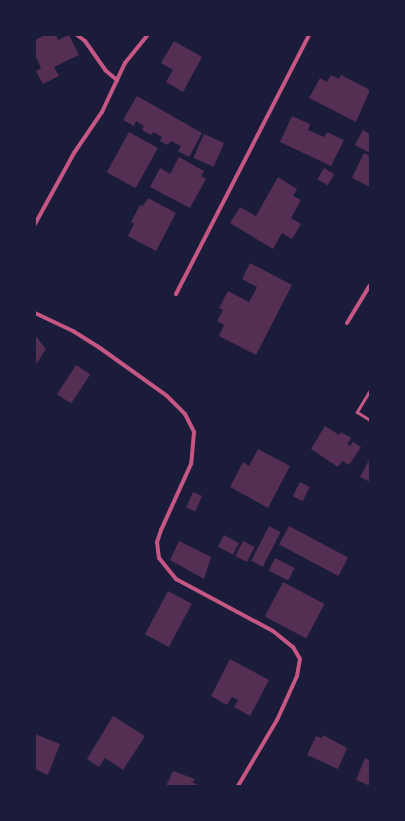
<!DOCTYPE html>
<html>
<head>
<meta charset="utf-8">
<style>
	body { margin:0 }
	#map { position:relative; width:405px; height:821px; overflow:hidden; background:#1b1b3a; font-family:"Source Serif 4",serif }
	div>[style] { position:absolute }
	.building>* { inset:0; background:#542f53; transform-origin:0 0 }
	.service>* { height:3px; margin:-1.5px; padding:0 1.5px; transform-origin:1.5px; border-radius:1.5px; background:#c65784 }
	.minor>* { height:4px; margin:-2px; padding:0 2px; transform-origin:2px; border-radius:2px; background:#c65784 }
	span { translate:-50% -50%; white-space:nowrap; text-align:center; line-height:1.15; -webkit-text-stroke:4px #1b1b3a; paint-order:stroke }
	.frame { position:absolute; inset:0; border:36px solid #1b1b3a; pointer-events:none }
</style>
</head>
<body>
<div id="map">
	<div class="building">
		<i style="clip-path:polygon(45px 35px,56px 35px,58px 40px,69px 35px,79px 55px,54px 67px,59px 76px,43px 84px,36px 71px,41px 68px,35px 55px,35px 40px)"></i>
		<i style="clip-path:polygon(174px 41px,202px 57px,183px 92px,166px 82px,173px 70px,161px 63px)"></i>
		<i style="clip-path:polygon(331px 75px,339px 79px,341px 75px,370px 90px,356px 122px,309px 98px,320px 78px,327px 82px)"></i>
		<i style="clip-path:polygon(137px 96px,202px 133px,189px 157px,178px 151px,181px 146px,171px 141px,168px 145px,160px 141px,162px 137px,153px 132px,151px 135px,142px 130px,144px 126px,136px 121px,134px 126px,123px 120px)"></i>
		<i style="clip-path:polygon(292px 116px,310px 124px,308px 130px,324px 137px,327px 132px,344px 140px,331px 166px,280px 142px)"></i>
		<i style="clip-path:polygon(363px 130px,370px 134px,370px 153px,355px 145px)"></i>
		<i style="left:129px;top:132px;width:33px;height:46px;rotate:29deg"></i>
		<i style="left:204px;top:134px;width:22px;height:26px;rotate:24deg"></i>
		<i style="clip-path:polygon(364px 153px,370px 156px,370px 187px,352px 178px)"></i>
		<i style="clip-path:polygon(179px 157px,204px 171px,201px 176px,206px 179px,190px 208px,150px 187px,160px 168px,170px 174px)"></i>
		<i style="left:324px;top:168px;width:12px;height:13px;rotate:31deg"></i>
		<i style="clip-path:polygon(278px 177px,297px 189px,293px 196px,301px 200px,291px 218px,301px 224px,292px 239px,282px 233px,273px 249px,230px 223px,240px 207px,256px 216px)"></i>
		<i style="clip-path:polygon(148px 198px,176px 213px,156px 251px,128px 236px,134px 224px,131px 222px,140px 205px,143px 206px)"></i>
		<i style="clip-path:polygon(250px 263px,292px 285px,256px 355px,219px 336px,224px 325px,217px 321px,223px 310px,219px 308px,228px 291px,249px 302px,257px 287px,242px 279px)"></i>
		<i style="clip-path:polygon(35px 335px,46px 349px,35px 366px)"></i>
		<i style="left:76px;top:365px;width:17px;height:35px;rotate:33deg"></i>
		<i style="clip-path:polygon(325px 426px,339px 435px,341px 432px,351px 438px,347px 444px,350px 446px,353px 442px,361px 447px,349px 465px,342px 461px,338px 467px,311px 449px)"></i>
		<i style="clip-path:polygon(258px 449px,290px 466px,268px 508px,230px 487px,243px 462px,249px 466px)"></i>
		<i style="clip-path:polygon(370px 458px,370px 482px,360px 477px)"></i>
		<i style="left:300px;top:482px;width:11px;height:16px;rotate:27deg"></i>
		<i style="left:193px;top:492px;width:10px;height:17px;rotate:24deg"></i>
		<i style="left:269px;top:526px;width:13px;height:39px;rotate:27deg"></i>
		<i style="left:289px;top:526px;width:67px;height:21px;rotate:28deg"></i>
		<i style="left:224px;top:535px;width:17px;height:13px;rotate:28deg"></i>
		<i style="clip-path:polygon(179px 541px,211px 557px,204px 579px,170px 560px)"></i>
		<i style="left:243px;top:541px;width:13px;height:17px;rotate:27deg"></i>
		<i style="left:275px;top:558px;width:22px;height:14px;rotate:27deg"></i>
		<i style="left:283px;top:582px;width:47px;height:39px;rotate:28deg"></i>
		<i style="left:168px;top:591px;width:27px;height:49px;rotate:28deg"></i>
		<i style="clip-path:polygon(230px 659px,269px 680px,250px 716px,234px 707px,238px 700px,232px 697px,227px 705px,211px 696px)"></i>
		<i style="clip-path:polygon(113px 716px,145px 736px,123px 770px,105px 758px,99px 767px,87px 759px)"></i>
		<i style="clip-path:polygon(35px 734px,60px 744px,48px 775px,35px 769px)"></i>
		<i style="clip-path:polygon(323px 735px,347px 748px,338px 769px,307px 755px,316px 736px,322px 738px)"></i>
		<i style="clip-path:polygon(365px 758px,370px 761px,370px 786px,356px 780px)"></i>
		<i style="clip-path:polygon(173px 771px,195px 779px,192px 782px,200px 786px,166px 786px)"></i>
	</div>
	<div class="service">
		<i style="left:370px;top:390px;width:26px;rotate:121deg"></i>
		<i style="left:357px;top:412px;width:15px;rotate:32deg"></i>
	</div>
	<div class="minor">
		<i style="left:77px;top:35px;width:10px;rotate:37deg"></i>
		<i style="left:85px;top:41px;width:35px;rotate:55deg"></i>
		<i style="left:105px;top:70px;width:16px;rotate:40deg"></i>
		<i style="left:35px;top:224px;width:81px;rotate:-61.2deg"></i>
		<i style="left:74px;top:153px;width:50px;rotate:-55.7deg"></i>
		<i style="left:102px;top:112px;width:54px;rotate:-64.9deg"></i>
		<i style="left:125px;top:63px;width:36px;rotate:-51deg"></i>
		<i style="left:176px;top:294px;width:291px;rotate:-62.8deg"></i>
		<i style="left:35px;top:313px;width:42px;rotate:25.3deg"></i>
		<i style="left:73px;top:331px;width:32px;rotate:32deg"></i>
		<i style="left:100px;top:348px;width:82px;rotate:35.6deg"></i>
		<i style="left:167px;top:396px;width:25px;rotate:45deg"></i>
		<i style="left:185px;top:414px;width:20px;rotate:63deg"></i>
		<i style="left:194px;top:432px;width:32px;rotate:95deg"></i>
		<i style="left:191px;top:464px;width:72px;rotate:114.4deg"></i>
		<i style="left:161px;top:530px;width:13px;rotate:108deg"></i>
		<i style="left:157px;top:542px;width:16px;rotate:83deg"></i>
		<i style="left:159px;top:558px;width:27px;rotate:51deg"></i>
		<i style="left:176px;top:579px;width:110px;rotate:28.2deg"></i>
		<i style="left:273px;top:631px;width:26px;rotate:39deg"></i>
		<i style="left:293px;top:647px;width:14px;rotate:60deg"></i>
		<i style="left:300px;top:659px;width:17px;rotate:100deg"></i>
		<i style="left:297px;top:676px;width:48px;rotate:114.4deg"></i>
		<i style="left:277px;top:720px;width:77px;rotate:120.6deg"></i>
		<i style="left:347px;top:323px;width:44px;rotate:-58.8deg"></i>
	</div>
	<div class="frame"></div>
</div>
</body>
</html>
